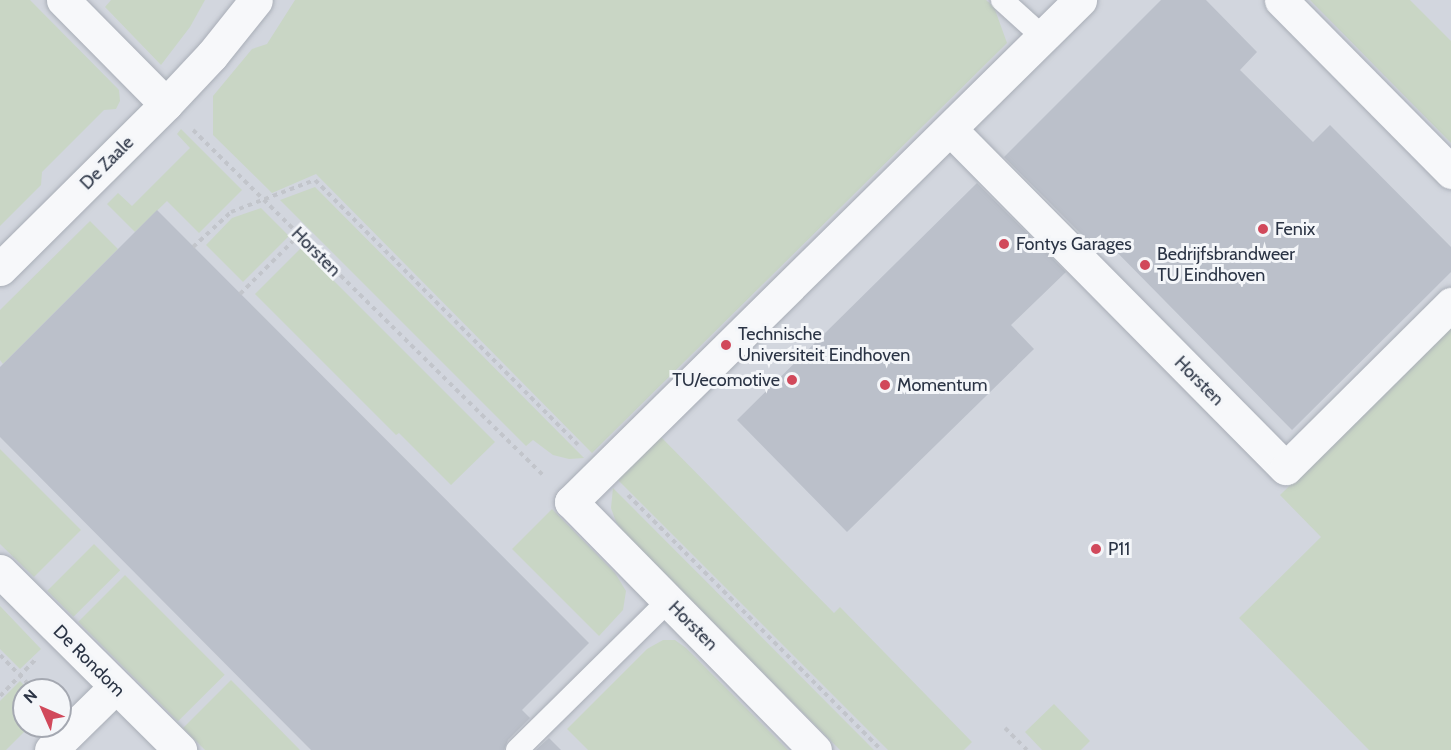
<!DOCTYPE html>
<html>
<head>
<meta charset="utf-8">
<style>
	body { margin:0 }
	#map { position:relative; width:1451px; height:750px; overflow:hidden; background:#e4e7ec; font-family:Cabin,sans-serif }
	div>[style] { position:absolute }
	.built>* { inset:0; background:#d2d6de }
	.green>* { inset:0; background:#c9d6c5; transform-origin:0 0 }
	.building>* { inset:0; background:#bbc0ca }
	.path>* { height:4px; margin-top:-2px; transform-origin:0; background:repeating-linear-gradient(90deg,#c2c5cb 0 4.5px,transparent 0 9px) }
	.roads { filter:drop-shadow(0 0 2px #a9aeb7) drop-shadow(0 0 2px #a9aeb7) }
	.service>* { height:22px; margin:-11px; padding:0 11px; transform-origin:11px; border-radius:11px; background:#f7f8fa }
	.minor>* { height:33px; margin:-16.5px; padding:0 16.5px; transform-origin:16.5px; border-radius:16.5px; background:#f7f8fa }
	.dots>* { width:16px; height:16px; translate:-50% -50%; box-sizing:border-box; border:3px solid #f4f6f9; border-radius:50% }
	span { translate:-50% -50%; white-space:nowrap; text-align:center; line-height:1.15; -webkit-text-stroke:6px #f4f6f9; paint-order:stroke }
	.street-label { font-size:18px; color:#2b3445 }
	.poi-label { font-size:18px; color:#2b3445 }
	.left { translate:0 -50%; text-align:left }
	.right { translate:-100% -50%; text-align:right }
	.north { position:absolute; left:12px; top:678px; width:60px; height:60px; box-sizing:border-box; background:#f4f6f9; border:2px solid #a4a8b1; border-radius:50%; rotate:315deg; font-size:16px; font-weight:700; line-height:24px; text-align:center; color:#2b3445 }
	.north::after { content:''; display:block; margin:auto; width:21px; height:27px; background:#d1495b; clip-path:polygon(50% 0,100% 100%,50% 72%,0 100%) }
</style>
</head>
<body>
<div id="map">
	<div class="built">
		<i style="clip-path:polygon(evenodd,0 0,1451px 0,1451px 750px,0 750px,0 0,24px 690px,60px 690px,60px 726px,24px 726px,24px 690px)"></i>
	</div>
	<div class="green">
		<i style="clip-path:polygon(0 0,30px 0,119px 90px,120px 101px,116px 109px,104px 110px,42px 172px,41px 185px,0 226px)"></i>
		<i style="clip-path:polygon(111px 0,205px 0,190px 27px,161px 65px,105px 7px)"></i>
		<i style="clip-path:polygon(295px 0,986px 0,994px 7px,1007px 43px,592px 453px,316px 174px,272px 193px,213px 135px,213px 96px,252px 49px,267px 44px)"></i>
		<i style="clip-path:polygon(1310px 0,1410px 0,1451px 41px,1451px 143px)"></i>
		<i style="clip-path:polygon(181px 129px,242px 190px,199px 233px,167px 201px,135px 232px,107px 204px,118px 193px,132px 206px,190px 148px,177px 134px)"></i>
		<i style="clip-path:polygon(315px 187px,584px 458px,569px 459px,553px 455px,533px 440px,526px 446px,280px 200px)"></i>
		<i style="clip-path:polygon(261px 208px,289px 236px,243px 282px,206px 245px,232px 218px)"></i>
		<i style="clip-path:polygon(90px 221px,118px 249px,3px 364px,0 360px,0 310px)"></i>
		<i style="clip-path:polygon(301px 248px,495px 442px,451px 485px,399px 433px,396px 435px,255px 294px)"></i>
		<i style="clip-path:polygon(1451px 328px,1451px 750px,1369px 750px,1239px 618px,1321px 537px,1280px 495px)"></i>
		<i style="clip-path:polygon(659px 435px,834px 613px,840px 607px,972px 742px,964px 750px,888px 750px,617px 479px)"></i>
		<i style="clip-path:polygon(0 449px,81px 530px,34px 577px,0 544px)"></i>
		<i style="clip-path:polygon(613px 488px,874px 750px,840px 750px,623px 531px,616px 522px,611px 508px)"></i>
		<i style="clip-path:polygon(552px 509px,615px 573px,626px 591px,623px 610px,599px 636px,512px 549px)"></i>
		<i style="left:94px;top:544px;width:37px;height:66px;rotate:45deg"></i>
		<i style="left:125px;top:575px;width:141px;height:66px;rotate:45deg"></i>
		<i style="clip-path:polygon(0 606px,41px 649px,20px 669px,0 649px)"></i>
		<i style="clip-path:polygon(663px 640px,675px 640px,686px 648px,788px 750px,588px 750px,567px 729px,647px 649px)"></i>
		<i style="clip-path:polygon(231px 680px,300px 750px,205px 750px,183px 728px)"></i>
		<i style="clip-path:polygon(20px 681px,29px 690px,24px 690px,24px 726px,30px 726px,6px 750px,0 750px,0 701px)"></i>
		<i style="clip-path:polygon(1054px 704px,1090px 741px,1081px 750px,1042px 750px,1025px 732px)"></i>
	</div>
	<div class="building">
		<i style="clip-path:polygon(1161px 0,1206px 0,1257px 52px,1240px 70px,1313px 142px,1330px 125px,1451px 247px,1451px 272px,1292px 430px,1102px 237px,1093px 246px,1004px 157px)"></i>
		<i style="clip-path:polygon(977px 183px,1066px 272px,1011px 325px,1034px 349px,847px 532px,737px 420px)"></i>
		<i style="clip-path:polygon(157px 210px,589px 643px,522px 710px,530px 718px,508px 740px,504px 750px,311px 750px,0 437px,0 367px)"></i>
		<i style="clip-path:polygon(549px 738px,561px 750px,536px 750px)"></i>
	</div>
	<div class="path">
		<i style="left:193px;top:130px;width:493px;rotate:44.6deg"></i>
		<i style="left:193px;top:247px;width:52px;rotate:-42.6deg"></i>
		<i style="left:231px;top:212px;width:90px;rotate:-20.9deg"></i>
		<i style="left:315px;top:180px;width:373px;rotate:45.2deg"></i>
		<i style="left:240px;top:294px;width:83px;rotate:-45deg"></i>
		<i style="left:628px;top:495px;width:359px;rotate:45.2deg"></i>
		<i style="left:0;top:655px;width:49px;rotate:45.8deg"></i>
		<i style="left:0;top:696px;width:53px;rotate:-45.8deg"></i>
		<i style="left:1005px;top:728px;width:31px;rotate:45deg"></i>
	</div>
	<div class="roads">
		<div class="service">
			<i style="left:1002px;top:0;width:55px;rotate:42.1deg"></i>
			<i style="left:517px;top:750px;width:212px;rotate:-44.6deg"></i>
		</div>
		<div class="minor">
			<i style="left:63px;top:0;width:146px;rotate:45.3deg"></i>
			<i style="left:1281px;top:0;width:242px;rotate:45.3deg"></i>
			<i style="left:950px;top:129px;width:477px;rotate:45.3deg"></i>
			<i style="left:1286px;top:468px;width:233px;rotate:-44.8deg"></i>
			<i style="left:0;top:269px;width:234px;rotate:-44.8deg"></i>
			<i style="left:166px;top:104px;width:67px;rotate:-46.8deg"></i>
			<i style="left:212px;top:55px;width:70px;rotate:-51.3deg"></i>
			<i style="left:0;top:571px;width:254px;rotate:44.8deg"></i>
			<i style="left:51px;top:750px;width:90px;rotate:-44.5deg"></i>
			<i style="left:815px;top:750px;width:348px;rotate:-134.5deg"></i>
			<i style="left:571px;top:502px;width:715px;rotate:-44.6deg"></i>
		</div>
	</div>
	<div class="dots">
		<i style="left:1263px;top:229px;background:#d1495b"></i>
		<i style="left:1004px;top:244px;background:#d1495b"></i>
		<i style="left:1145px;top:265px;background:#d1495b"></i>
		<i style="left:726px;top:345px;background:#d1495b"></i>
		<i style="left:792px;top:380px;background:#d1495b"></i>
		<i style="left:885px;top:385px;background:#d1495b"></i>
		<i style="left:1096px;top:549px;background:#d1495b"></i>
	</div>
	<div class="street-label">
		<span style="left:107px;top:163px;rotate:-45deg">De Zaale</span>
		<span style="left:316px;top:252px;rotate:45deg">Horsten</span>
		<span style="left:1199px;top:381px;rotate:45deg">Horsten</span>
		<span style="left:693px;top:626px;rotate:45deg">Horsten</span>
		<span style="left:89px;top:661px;rotate:45deg">De Rondom</span>
	</div>
	<div class="poi-label">
		<span class="left" style="left:1275px;top:229px">Fenix</span>
		<span class="left" style="left:1016px;top:244px">Fontys Garages</span>
		<span class="left" style="left:1157px;top:265px">Bedrijfsbrandweer<br>TU Eindhoven</span>
		<span class="left" style="left:738px;top:345px">Technische<br>Universiteit Eindhoven</span>
		<span class="right" style="left:780px;top:380px">TU/ecomotive</span>
		<span class="left" style="left:897px;top:385px">Momentum</span>
		<span class="left" style="left:1108px;top:549px">P11</span>
	</div>
	<div class="north">N</div>
</div>
</body>
</html>
